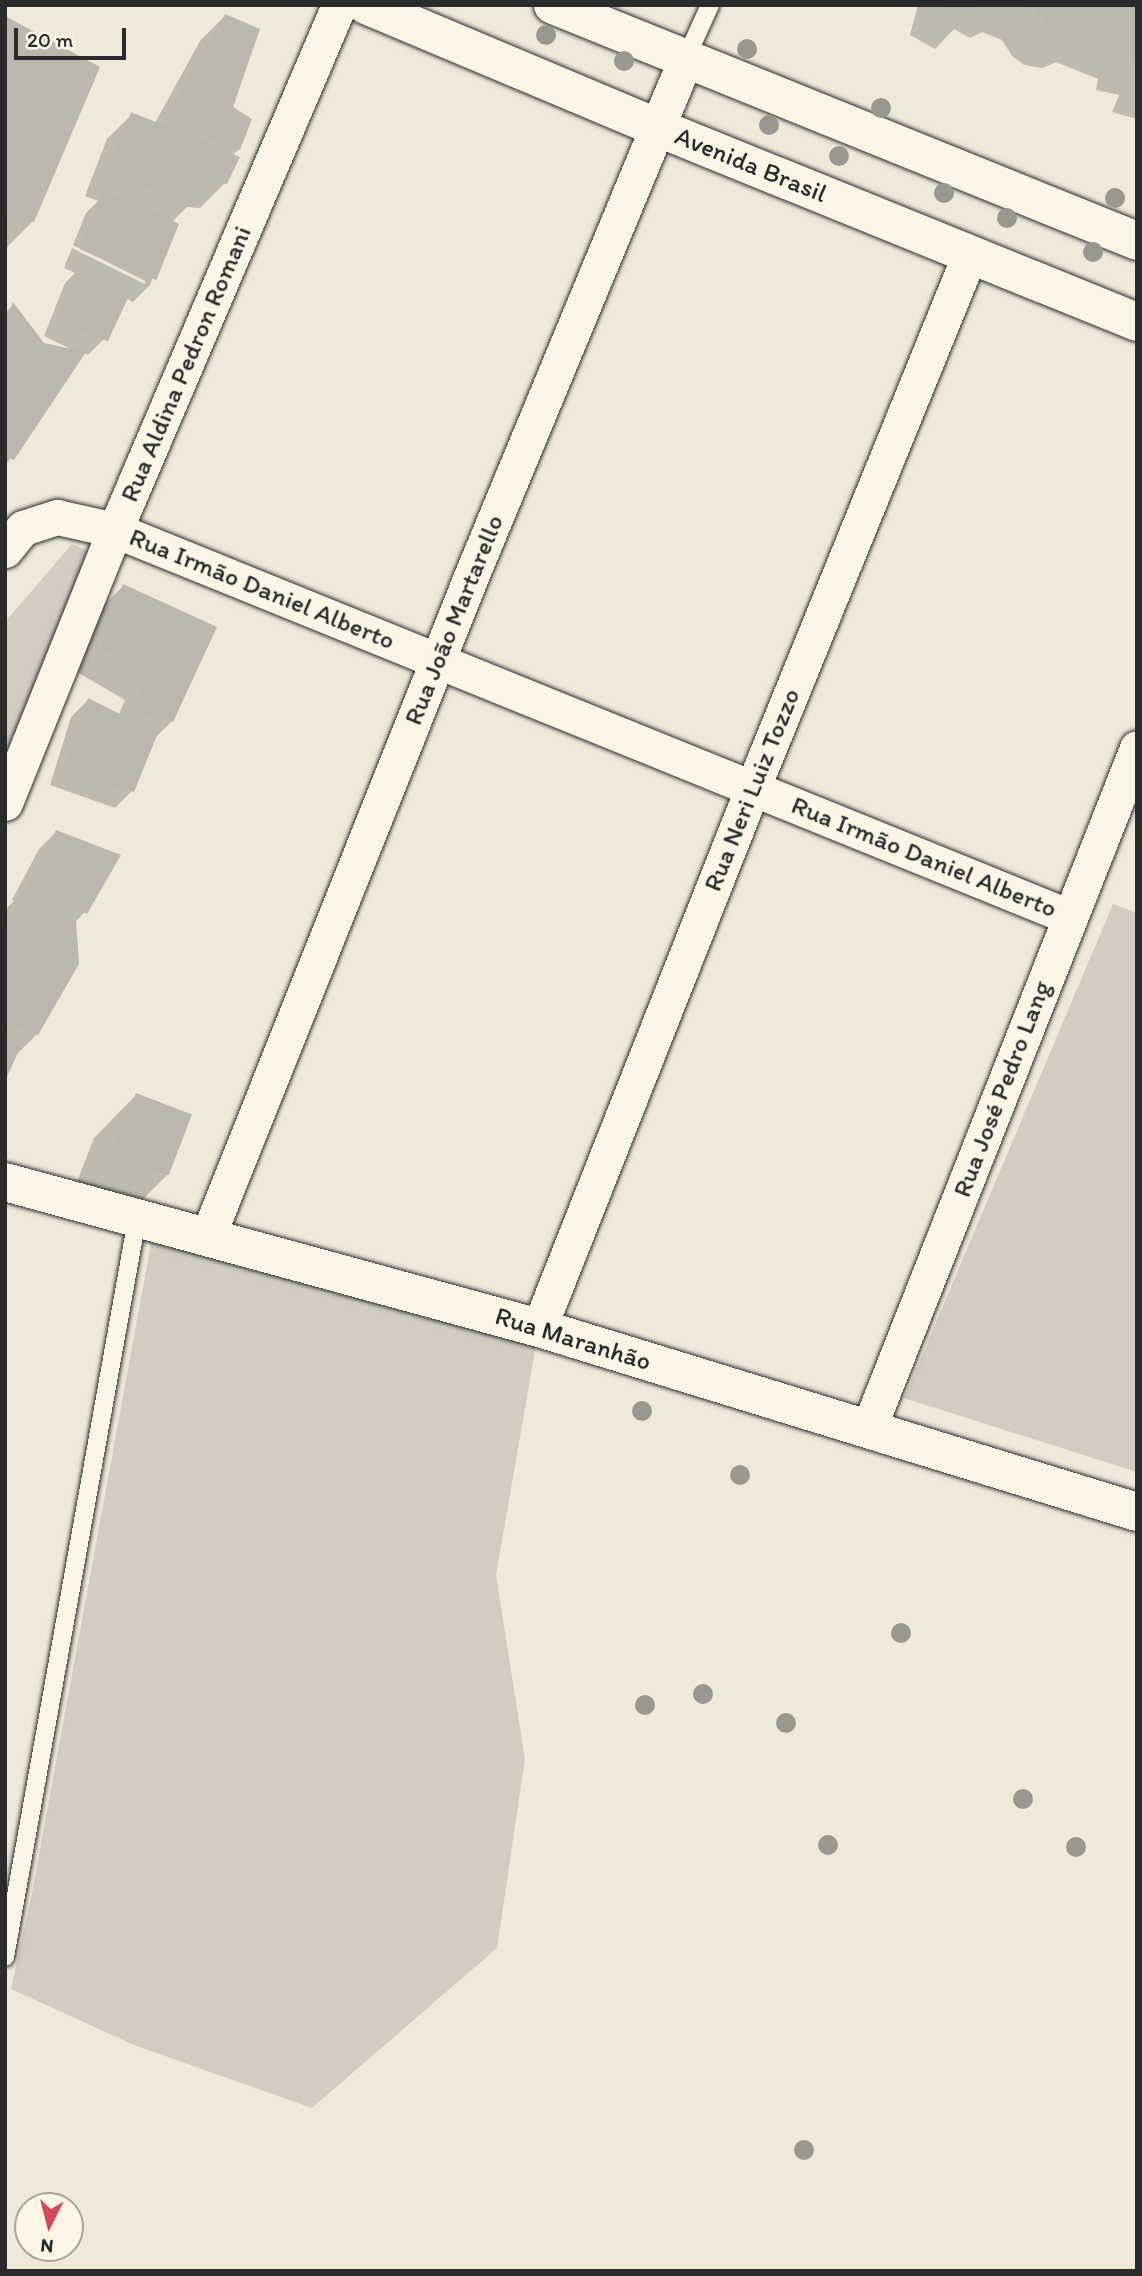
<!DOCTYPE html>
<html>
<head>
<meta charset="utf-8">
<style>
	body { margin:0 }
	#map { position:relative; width:1142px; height:2276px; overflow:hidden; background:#efe9da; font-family:Itim,sans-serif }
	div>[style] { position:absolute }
	.green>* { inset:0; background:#d2cdc0 }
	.shadow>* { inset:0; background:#0003 }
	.building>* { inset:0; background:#bcb7ac; transform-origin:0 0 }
	.roads { filter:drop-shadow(0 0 2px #2b2b2b) drop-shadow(0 0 2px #2b2b2b) }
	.lane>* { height:18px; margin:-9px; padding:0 9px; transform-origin:9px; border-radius:9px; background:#fcf5e5 }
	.street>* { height:35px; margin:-17.5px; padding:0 17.5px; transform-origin:17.5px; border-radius:17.5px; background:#fcf5e5 }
	.secondary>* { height:38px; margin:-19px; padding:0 19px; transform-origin:19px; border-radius:19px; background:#fcf5e5 }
	.trees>* { width:20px; height:20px; margin:-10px; border-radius:50%; background:#9a978e }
	span { translate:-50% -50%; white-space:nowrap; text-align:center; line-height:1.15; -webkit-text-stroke:5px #fcf5e5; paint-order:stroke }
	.street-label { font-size:26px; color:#2b2b2b }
	.frame { position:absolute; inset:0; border:7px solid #2b2b2b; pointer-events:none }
	.north { position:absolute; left:14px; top:2192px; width:70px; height:70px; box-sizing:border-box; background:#fcf5e5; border:2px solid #a8a49b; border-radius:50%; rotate:186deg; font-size:19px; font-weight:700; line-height:28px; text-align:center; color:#2b2b2b }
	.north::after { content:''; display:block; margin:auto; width:24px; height:32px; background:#d1495b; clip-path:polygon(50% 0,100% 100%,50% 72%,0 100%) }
	.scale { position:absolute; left:14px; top:28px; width:112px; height:32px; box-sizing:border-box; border:4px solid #2b2b2b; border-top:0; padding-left:9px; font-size:21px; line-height:24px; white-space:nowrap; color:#2b2b2b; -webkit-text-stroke:5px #fcf5e5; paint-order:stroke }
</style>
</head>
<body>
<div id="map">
	<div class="green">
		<i style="clip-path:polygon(72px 544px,98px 555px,5px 771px,5px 622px)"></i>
		<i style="clip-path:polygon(1113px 904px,1137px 913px,1137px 1472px,904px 1398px)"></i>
		<i style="clip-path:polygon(152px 1238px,536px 1345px,496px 1575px,525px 1759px,497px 1948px,312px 2108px,134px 2045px,11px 1989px,32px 1893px)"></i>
	</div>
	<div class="shadow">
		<i style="clip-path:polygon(918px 5px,1137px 5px,1137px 119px,1112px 112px,1119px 95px,1096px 90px,1098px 79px,1056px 62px,1042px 68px,1024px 65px,1012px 56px,1002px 40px,982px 32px,970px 38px,954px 29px,935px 49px,910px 35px)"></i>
		<i style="clip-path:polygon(225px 16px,231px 108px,239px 149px,232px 156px,225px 183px,200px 208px,187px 207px,171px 223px,150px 285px,133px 302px,126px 298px,105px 338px,88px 355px,83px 353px,5px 466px,5px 313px,13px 305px,43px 344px,75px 351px,44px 336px,65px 283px,75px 273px,64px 268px,72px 248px,145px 284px,145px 281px,73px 245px,86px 213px,98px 201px,85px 196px,107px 139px,132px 114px,155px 123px,200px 41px)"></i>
		<i style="clip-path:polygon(5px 18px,33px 221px,5px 249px)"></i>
		<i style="clip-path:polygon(123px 586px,172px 721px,154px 739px,132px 791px,115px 808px,50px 785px,71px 717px,88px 700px,118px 716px,125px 700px,77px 672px,98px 611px)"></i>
		<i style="clip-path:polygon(56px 832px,85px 912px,74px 923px,37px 1034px,14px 1057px,5px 1076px,5px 910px,14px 901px,12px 900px,39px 849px)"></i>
		<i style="clip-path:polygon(136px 1095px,168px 1174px,125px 1217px,71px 1197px,94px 1138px)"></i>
	</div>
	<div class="building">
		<i style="clip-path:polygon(946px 5px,975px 5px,968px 18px)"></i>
		<i style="clip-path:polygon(1028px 5px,1137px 5px,1137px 60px,1127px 58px,1129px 47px,1089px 30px,1075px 37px,1056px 34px)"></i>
		<i style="clip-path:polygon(225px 14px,260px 29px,233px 107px,252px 119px,240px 150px,167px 118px)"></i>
		<i style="clip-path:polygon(5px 16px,100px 67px,34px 222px,5px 212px)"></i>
		<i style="clip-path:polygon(131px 112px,240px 157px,227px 184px,201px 180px,192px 204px,109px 171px)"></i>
		<i style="left:103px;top:193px;width:82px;height:61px;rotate:22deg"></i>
		<i style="left:82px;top:264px;width:56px;height:59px;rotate:25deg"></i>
		<i style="clip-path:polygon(13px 302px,44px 343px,86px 352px,14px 460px,5px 456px,5px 322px)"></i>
		<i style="clip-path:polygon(123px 584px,217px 627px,173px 722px,134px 709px,149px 675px,101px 646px)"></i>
		<i style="clip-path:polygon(88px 698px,158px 733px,134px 792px,66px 768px)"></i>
		<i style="clip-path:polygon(56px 830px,121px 855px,87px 914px,28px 883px)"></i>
		<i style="clip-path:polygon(24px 889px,76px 921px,79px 964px,38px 1035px,5px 1019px,5px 934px)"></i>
		<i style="clip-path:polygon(5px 1034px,23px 1042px,5px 1081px)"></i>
		<i style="left:136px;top:1093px;width:60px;height:65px;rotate:21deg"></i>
	</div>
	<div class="roads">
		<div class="lane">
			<i style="left:686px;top:58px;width:58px;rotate:-65.6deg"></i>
			<i style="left:5px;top:1957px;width:750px;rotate:-79.86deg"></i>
		</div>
		<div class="street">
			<i style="left:5px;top:550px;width:28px;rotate:-51deg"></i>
			<i style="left:23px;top:528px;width:36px;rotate:-18deg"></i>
			<i style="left:57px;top:517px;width:59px;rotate:12.6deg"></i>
			<i style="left:115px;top:530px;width:1030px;rotate:22.06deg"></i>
			<i style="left:5px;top:803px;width:294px;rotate:-68.1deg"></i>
			<i style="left:115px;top:530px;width:571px;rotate:-66.89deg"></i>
			<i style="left:207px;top:1238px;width:710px;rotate:-68.24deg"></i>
			<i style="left:470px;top:579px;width:564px;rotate:-67.48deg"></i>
			<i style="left:539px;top:1328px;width:582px;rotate:-68.42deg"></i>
			<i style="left:753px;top:787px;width:575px;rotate:-67.85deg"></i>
			<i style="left:868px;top:1430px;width:733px;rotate:-68.47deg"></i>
		</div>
		<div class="secondary">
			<i style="left:366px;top:5px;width:315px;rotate:22.8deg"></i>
			<i style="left:656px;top:127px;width:519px;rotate:22.07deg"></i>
			<i style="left:553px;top:5px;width:630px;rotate:22deg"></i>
			<i style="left:5px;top:1182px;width:554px;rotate:15.29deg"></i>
			<i style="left:539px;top:1328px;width:626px;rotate:17.1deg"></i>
		</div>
	</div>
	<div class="trees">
		<i style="left:546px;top:35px"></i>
		<i style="left:747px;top:49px"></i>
		<i style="left:624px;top:61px"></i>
		<i style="left:881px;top:108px"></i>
		<i style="left:769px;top:125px"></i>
		<i style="left:839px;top:156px"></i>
		<i style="left:944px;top:193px"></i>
		<i style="left:1115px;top:198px"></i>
		<i style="left:1007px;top:218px"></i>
		<i style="left:1093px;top:252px"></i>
		<i style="left:642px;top:1411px"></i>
		<i style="left:740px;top:1475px"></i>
		<i style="left:901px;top:1633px"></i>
		<i style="left:703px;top:1694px"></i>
		<i style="left:645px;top:1705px"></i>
		<i style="left:786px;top:1723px"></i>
		<i style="left:1023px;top:1799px"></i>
		<i style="left:828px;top:1845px"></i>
		<i style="left:1076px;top:1847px"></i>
		<i style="left:804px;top:2150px"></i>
	</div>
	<div class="street-label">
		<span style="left:751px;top:165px;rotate:22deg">Avenida Brasil</span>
		<span style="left:186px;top:364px;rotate:-67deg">Rua Aldina Pedron Romani</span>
		<span style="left:262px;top:589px;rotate:22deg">Rua Irmão Daniel Alberto</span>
		<span style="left:454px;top:620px;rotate:-68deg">Rua João Martarello</span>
		<span style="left:752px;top:790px;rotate:-68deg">Rua Neri Luiz Tozzo</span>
		<span style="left:924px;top:857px;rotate:22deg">Rua Irmão Daniel Alberto</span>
		<span style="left:1002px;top:1089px;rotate:-69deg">Rua José Pedro Lang</span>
		<span style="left:573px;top:1339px;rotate:17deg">Rua Maranhão</span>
	</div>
	<div class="frame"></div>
	<div class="north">N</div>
	<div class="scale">20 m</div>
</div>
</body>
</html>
